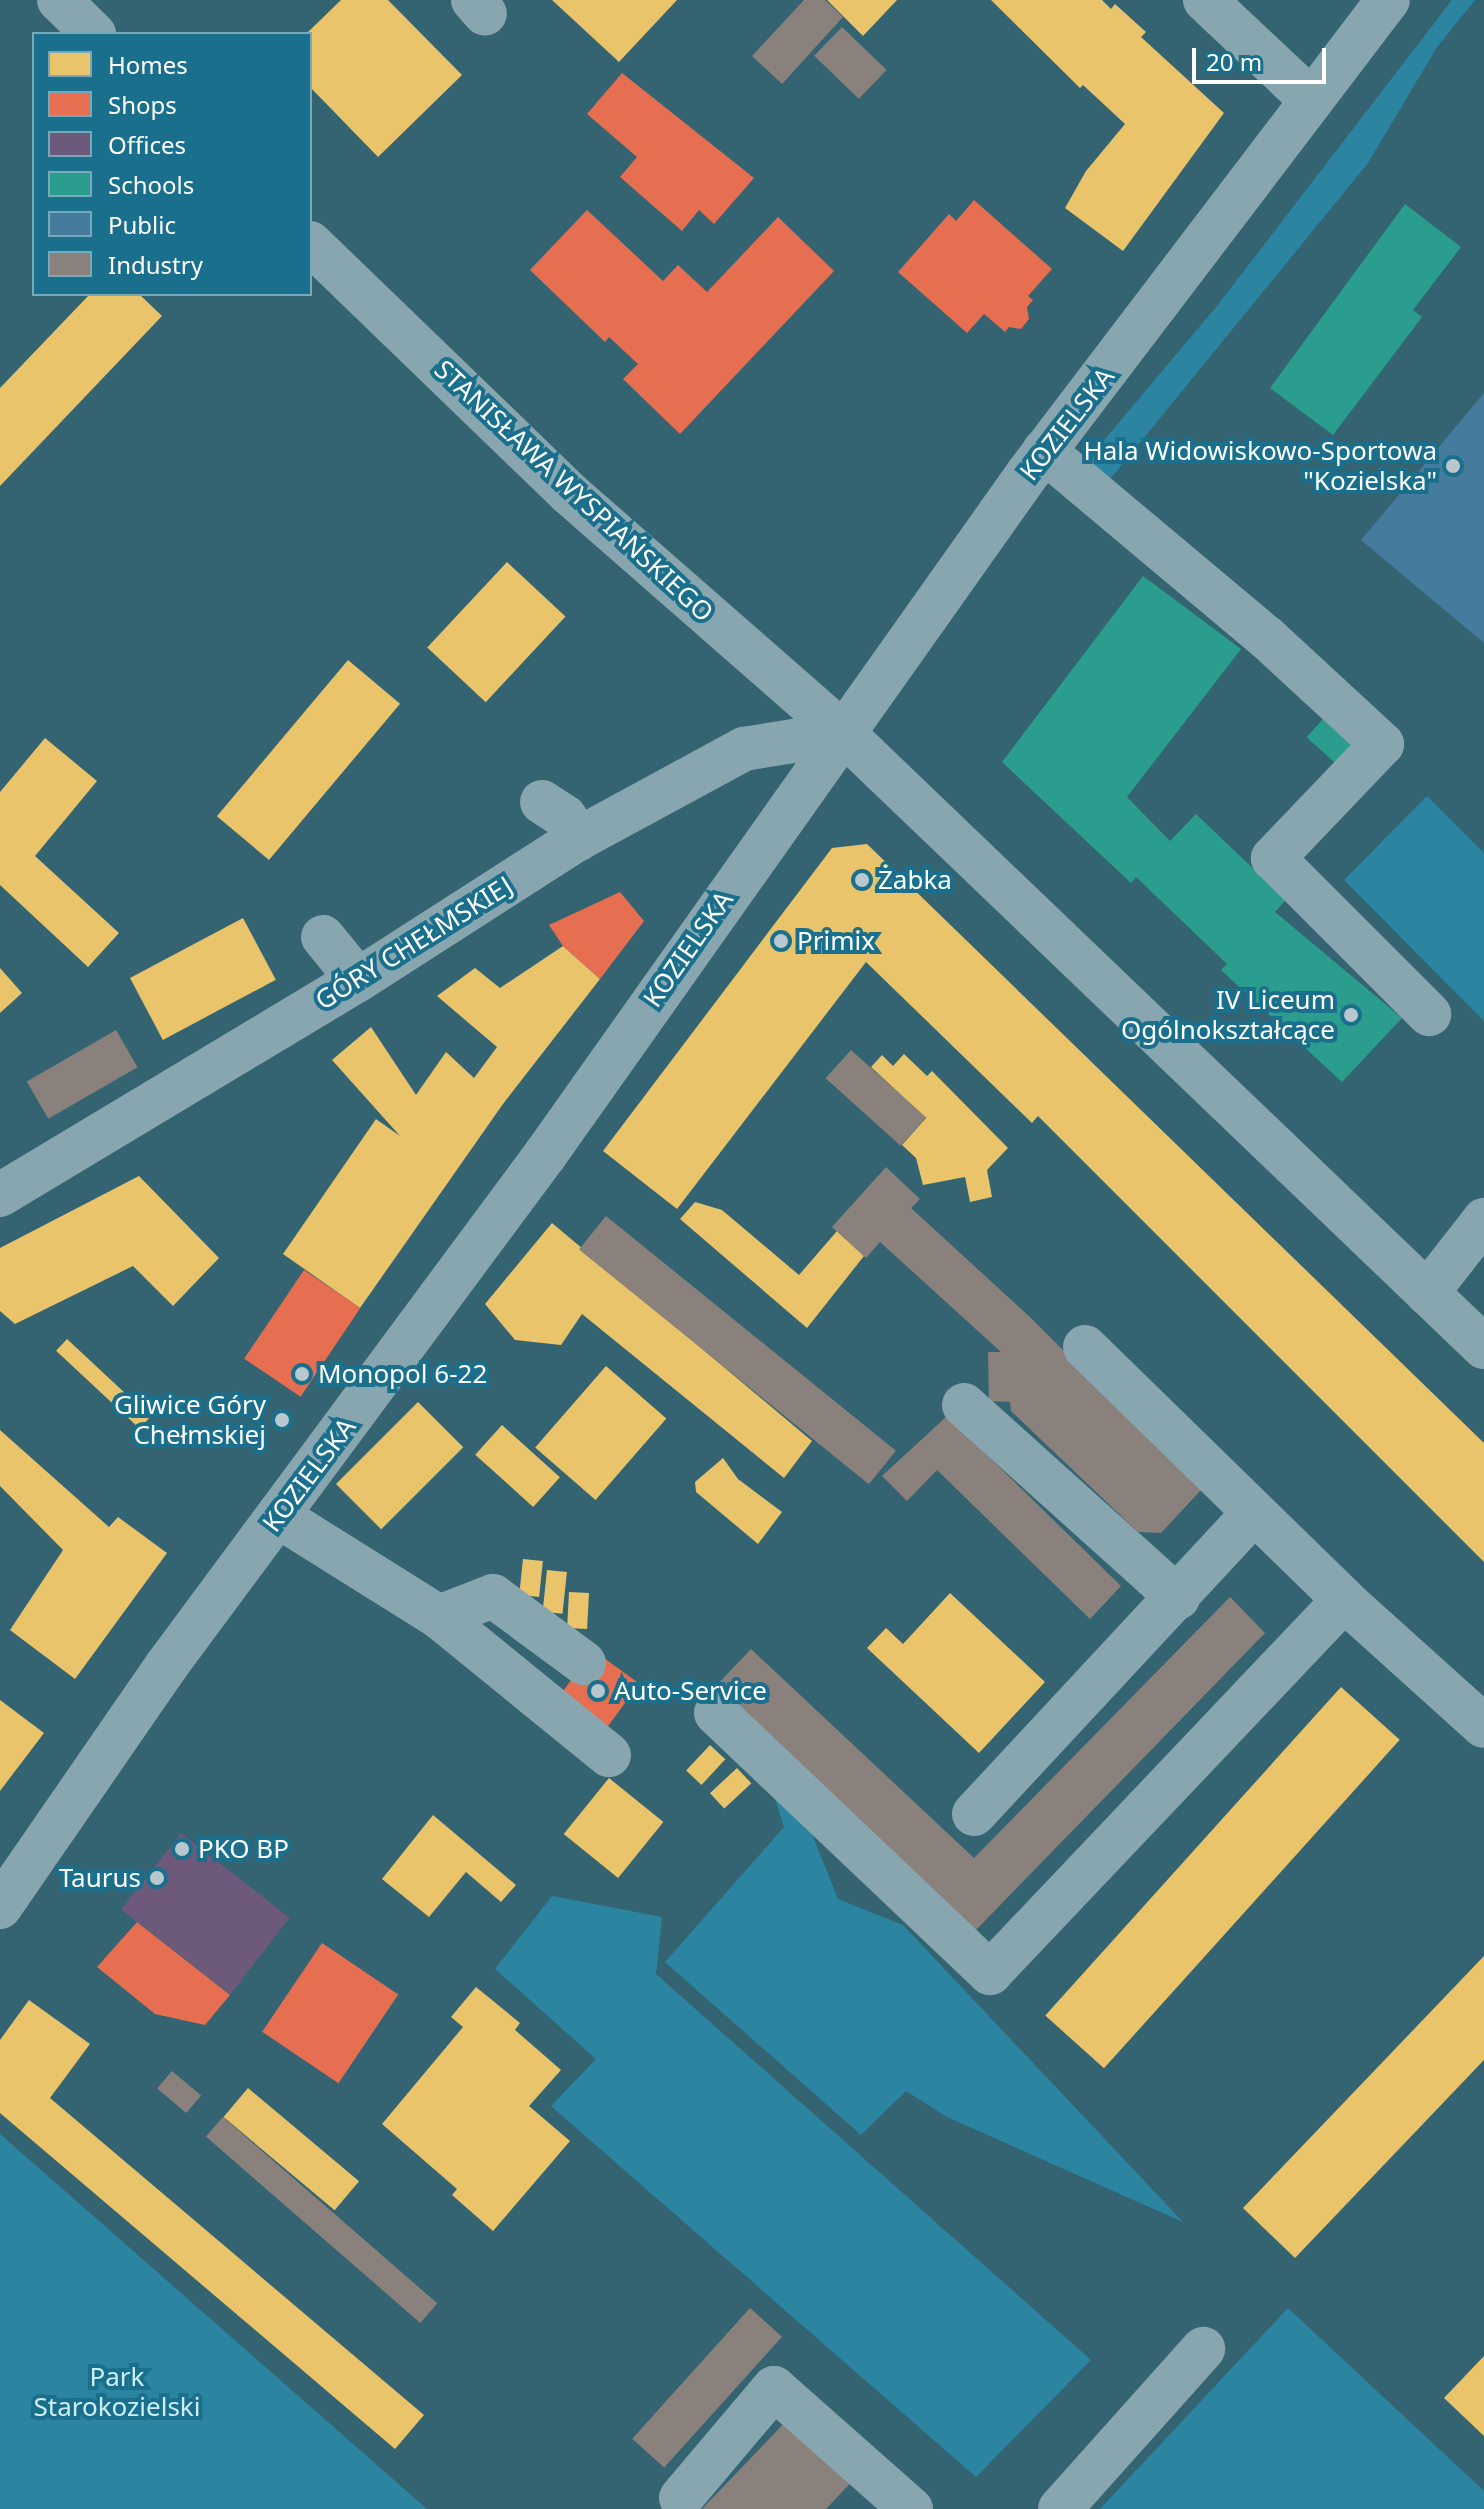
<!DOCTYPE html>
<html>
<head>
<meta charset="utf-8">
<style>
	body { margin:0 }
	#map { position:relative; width:1484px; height:2509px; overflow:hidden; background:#346372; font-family:"Noto Sans",sans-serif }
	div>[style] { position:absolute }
	.green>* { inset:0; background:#2b85a1 }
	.homes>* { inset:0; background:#e9c46a; transform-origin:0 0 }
	.shops>* { inset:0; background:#e76f51; transform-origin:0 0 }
	.offices>* { inset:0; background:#6d597a; transform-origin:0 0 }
	.schools>* { inset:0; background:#2a9d8f; transform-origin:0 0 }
	.public>* { inset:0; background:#457b9d }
	.industry>* { inset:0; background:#8a817c; transform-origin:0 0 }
	.minor>* { height:44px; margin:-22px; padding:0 22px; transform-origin:22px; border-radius:22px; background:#88a6af }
	.dots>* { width:22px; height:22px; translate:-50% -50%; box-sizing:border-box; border:4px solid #1a708c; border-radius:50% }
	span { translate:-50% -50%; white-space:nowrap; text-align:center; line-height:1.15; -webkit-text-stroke:8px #1a708c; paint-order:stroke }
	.street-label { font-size:26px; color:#fff }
	.poi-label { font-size:26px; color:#fff }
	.right { translate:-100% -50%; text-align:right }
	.left { translate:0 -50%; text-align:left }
	.park-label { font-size:26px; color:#cbeffa }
	.legend { position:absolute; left:32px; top:32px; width:280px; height:264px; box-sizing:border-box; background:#1a708c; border:2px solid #76a9ba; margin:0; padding:10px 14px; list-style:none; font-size:24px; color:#fff }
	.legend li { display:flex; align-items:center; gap:16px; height:40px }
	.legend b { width:40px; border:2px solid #76a9ba }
	.scale { position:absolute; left:1192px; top:48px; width:134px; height:36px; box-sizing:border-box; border:4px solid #fff; border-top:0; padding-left:10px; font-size:24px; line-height:28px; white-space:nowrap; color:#fff; -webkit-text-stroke:6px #1a708c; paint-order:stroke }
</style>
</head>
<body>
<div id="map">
	<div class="green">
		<i style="clip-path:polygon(1452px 0,1475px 0,1437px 47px,1368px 163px,1107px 483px,1088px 459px,1217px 306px)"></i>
		<i style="clip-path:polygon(1427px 796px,1484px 853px,1484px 1021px,1344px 880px)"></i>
		<i style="clip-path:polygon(775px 1799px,808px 1824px,838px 1899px,903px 1925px,1183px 2222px,947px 2117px,906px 2091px,861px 2135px,665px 1962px,784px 1827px)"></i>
		<i style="clip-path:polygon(552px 1896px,662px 1917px,656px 1974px,1091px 2360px,976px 2477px,551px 2106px,596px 2059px,495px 1969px)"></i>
		<i style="clip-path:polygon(0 2134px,427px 2509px,0 2509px)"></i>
		<i style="clip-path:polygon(1288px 2308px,1484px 2491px,1484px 2509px,1100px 2509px)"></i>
	</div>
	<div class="homes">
		<i style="clip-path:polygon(341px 0,388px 0,462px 75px,378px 157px,310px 87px,310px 34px,306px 34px)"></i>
		<i style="clip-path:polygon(552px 0,677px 0,619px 62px)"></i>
		<i style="clip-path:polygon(827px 0,897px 0,863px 36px)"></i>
		<i style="clip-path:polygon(991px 0,1102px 0,1111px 9px,1115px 4px,1146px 32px,1141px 37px,1224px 113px,1123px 251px,1065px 208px,1086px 171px,1125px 124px,1083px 85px,1080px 88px)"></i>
		<i style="clip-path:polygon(90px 294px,139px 294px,162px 316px,0 486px,0 388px)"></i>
		<i style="left:507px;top:562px;width:80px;height:117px;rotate:43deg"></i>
		<i style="left:348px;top:660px;width:68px;height:204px;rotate:40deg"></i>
		<i style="clip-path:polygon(45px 738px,97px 781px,35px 856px,119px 933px,88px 967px,0 885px,0 792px)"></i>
		<i style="clip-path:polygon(867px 844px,1484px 1443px,1484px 1562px,1038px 1116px,1032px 1123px,866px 962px,677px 1209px,603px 1151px,832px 848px)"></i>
		<i style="left:243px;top:918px;width:70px;height:128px;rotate:62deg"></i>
		<i style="clip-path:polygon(563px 946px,600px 979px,503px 1104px,360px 1308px,283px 1254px,376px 1119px,400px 1136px,332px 1060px,371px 1027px,416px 1095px,446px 1052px,474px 1078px,497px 1047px,437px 996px,475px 968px,500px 988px)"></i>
		<i style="clip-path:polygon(0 968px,22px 993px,0 1013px)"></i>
		<i style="clip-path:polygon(904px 1054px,927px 1076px,932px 1071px,1008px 1148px,987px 1170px,992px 1197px,970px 1202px,965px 1177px,923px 1185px,916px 1158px,902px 1145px,926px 1118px,871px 1067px,882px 1055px,893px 1066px)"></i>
		<i style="clip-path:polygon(139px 1176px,219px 1258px,173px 1306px,133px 1266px,15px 1324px,0 1311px,0 1248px)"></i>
		<i style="clip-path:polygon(695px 1202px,722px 1210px,799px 1275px,837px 1231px,864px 1256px,807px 1328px,680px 1219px)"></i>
		<i style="clip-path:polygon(552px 1223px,812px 1441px,784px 1478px,582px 1314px,561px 1345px,515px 1340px,485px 1304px)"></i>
		<i style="left:67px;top:1339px;width:114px;height:16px;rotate:43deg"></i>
		<i style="left:606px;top:1366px;width:80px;height:108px;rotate:41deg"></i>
		<i style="left:418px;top:1402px;width:64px;height:116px;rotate:45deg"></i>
		<i style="left:502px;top:1425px;width:78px;height:40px;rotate:42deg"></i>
		<i style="clip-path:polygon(0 1430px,109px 1527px,118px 1517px,167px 1553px,75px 1679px,10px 1630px,63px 1550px,0 1486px)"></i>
		<i style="clip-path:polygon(723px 1458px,738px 1479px,782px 1512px,758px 1544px,696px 1492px,695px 1482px)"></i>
		<i style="left:523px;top:1559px;width:20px;height:36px;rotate:6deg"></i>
		<i style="left:547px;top:1570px;width:20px;height:42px;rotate:6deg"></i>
		<i style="left:569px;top:1592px;width:20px;height:36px;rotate:3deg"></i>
		<i style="clip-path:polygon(950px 1593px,1045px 1682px,979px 1753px,867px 1648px,886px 1628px,903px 1644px)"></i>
		<i style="left:1341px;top:1687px;width:79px;height:442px;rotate:42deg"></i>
		<i style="clip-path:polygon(0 1700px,44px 1733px,0 1791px)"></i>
		<i style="left:710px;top:1745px;width:21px;height:35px;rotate:43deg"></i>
		<i style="left:737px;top:1768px;width:21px;height:37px;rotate:47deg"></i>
		<i style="left:609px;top:1778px;width:70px;height:72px;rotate:39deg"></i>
		<i style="clip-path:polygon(433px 1815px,516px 1885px,501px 1902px,466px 1872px,429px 1917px,382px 1879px)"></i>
		<i style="clip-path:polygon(1484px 1956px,1484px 2060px,1295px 2258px,1243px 2208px)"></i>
		<i style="clip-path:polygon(476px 1987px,520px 2023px,515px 2030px,561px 2070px,529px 2106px,570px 2141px,493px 2231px,452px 2195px,457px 2189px,382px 2124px,463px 2027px,451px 2017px)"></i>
		<i style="clip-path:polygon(29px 2000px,90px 2044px,50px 2098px,424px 2415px,395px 2449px,0 2113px,0 2040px)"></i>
		<i style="left:248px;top:2088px;width:145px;height:38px;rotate:40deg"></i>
		<i style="clip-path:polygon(1484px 2356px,1484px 2436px,1444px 2398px)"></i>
	</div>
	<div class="shops">
		<i style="clip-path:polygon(622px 73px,754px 178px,714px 224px,699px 210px,682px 231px,620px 177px,637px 157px,587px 114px)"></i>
		<i style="clip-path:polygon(974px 200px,1052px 269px,1028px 296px,1033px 300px,1027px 307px,1029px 319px,1021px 329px,1009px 327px,1005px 332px,984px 314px,967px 333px,898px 272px,949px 214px,956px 221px)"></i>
		<i style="clip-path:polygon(587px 210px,663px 281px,678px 265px,707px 292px,778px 217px,834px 271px,680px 434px,623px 379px,638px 364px,609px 337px,605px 342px,530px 270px)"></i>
		<i style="clip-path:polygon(620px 892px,644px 921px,600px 979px,563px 946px,549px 925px)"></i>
		<i style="left:304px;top:1270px;width:68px;height:107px;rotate:34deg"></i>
		<i style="left:593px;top:1650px;width:57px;height:61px;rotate:36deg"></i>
		<i style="clip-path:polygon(137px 1922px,230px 1995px,205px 2025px,155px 2014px,97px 1967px)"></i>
		<i style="left:322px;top:1943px;width:92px;height:107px;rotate:34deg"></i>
	</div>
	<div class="offices">
		<i style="left:181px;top:1833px;width:138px;height:97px;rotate:38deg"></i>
	</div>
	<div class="schools">
		<i style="clip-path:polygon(1405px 204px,1461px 247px,1413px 310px,1422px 317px,1333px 435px,1270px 388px)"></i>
		<i style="clip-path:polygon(1143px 576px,1241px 649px,1127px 797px,1170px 841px,1196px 814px,1286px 900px,1275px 912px,1402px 1018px,1342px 1082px,1221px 970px,1227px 964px,1136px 877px,1131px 883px,1002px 762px)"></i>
		<i style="left:1332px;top:709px;width:58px;height:38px;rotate:42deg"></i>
	</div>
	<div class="public">
		<i style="clip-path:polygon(1484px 393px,1484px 643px,1361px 540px)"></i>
	</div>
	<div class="industry">
		<i style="clip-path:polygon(804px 0,825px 0,843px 17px,782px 84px,752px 56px)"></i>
		<i style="left:842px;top:27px;width:62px;height:40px;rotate:44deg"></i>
		<i style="left:116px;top:1030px;width:43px;height:103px;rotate:60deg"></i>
		<i style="left:851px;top:1050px;width:101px;height:38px;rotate:42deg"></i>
		<i style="clip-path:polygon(886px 1167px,920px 1199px,911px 1208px,1031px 1318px,1202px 1489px,1161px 1533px,1138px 1532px,1011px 1411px,1010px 1402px,989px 1401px,988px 1352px,1001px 1352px,880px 1242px,866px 1258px,832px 1227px)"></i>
		<i style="left:606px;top:1216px;width:373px;height:43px;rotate:39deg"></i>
		<i style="clip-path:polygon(947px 1416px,1121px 1586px,1090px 1619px,937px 1470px,907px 1501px,882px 1476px)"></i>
		<i style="clip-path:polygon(1230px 1597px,1265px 1633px,974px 1932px,716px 1686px,751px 1649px,974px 1858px)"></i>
		<i style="left:172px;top:2071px;width:38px;height:23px;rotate:40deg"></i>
		<i style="left:223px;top:2117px;width:284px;height:26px;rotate:41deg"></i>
		<i style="left:750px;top:2308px;width:43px;height:176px;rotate:42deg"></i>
		<i style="clip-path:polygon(793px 2414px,857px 2476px,826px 2509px,702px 2509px)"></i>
	</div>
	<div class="minor">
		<i style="left:59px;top:0;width:49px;rotate:44.2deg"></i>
		<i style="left:473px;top:0;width:18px;rotate:49deg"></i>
		<i style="left:1205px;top:0;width:146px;rotate:43.3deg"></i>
		<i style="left:310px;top:243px;width:361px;rotate:44deg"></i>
		<i style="left:570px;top:494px;width:363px;rotate:41.2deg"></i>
		<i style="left:843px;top:733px;width:888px;rotate:43.77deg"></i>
		<i style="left:1044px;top:451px;width:290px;rotate:40deg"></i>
		<i style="left:1266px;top:637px;width:158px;rotate:42.7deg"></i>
		<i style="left:1382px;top:744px;width:158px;rotate:133.7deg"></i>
		<i style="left:1273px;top:858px;width:221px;rotate:45deg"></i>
		<i style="left:542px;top:802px;width:27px;rotate:33deg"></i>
		<i style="left:565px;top:817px;width:26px;rotate:59deg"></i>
		<i style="left:323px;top:937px;width:55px;rotate:50.9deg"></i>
		<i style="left:0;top:1195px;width:418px;rotate:-31deg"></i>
		<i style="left:358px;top:980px;width:261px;rotate:-32.7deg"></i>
		<i style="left:578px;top:839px;width:189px;rotate:-28.5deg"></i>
		<i style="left:744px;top:749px;width:100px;rotate:-9.2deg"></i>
		<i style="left:1427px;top:1293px;width:93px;rotate:-52deg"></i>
		<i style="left:1085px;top:1347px;width:362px;rotate:44.3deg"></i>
		<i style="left:1344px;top:1600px;width:188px;rotate:42deg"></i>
		<i style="left:964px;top:1405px;width:288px;rotate:42deg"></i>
		<i style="left:278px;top:1516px;width:190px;rotate:32.1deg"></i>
		<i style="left:439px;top:1617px;width:219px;rotate:39.1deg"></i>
		<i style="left:439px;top:1617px;width:58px;rotate:-21.3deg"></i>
		<i style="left:493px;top:1596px;width:113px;rotate:36.4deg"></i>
		<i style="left:716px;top:1713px;width:378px;rotate:43.5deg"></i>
		<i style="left:990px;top:1973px;width:514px;rotate:-46.5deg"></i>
		<i style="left:974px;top:1814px;width:411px;rotate:-47.1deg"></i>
		<i style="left:0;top:1907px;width:294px;rotate:-55.4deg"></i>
		<i style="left:167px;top:1665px;width:635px;rotate:-53.46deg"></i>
		<i style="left:545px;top:1155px;width:836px;rotate:-54.69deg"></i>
		<i style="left:1028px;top:473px;width:594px;rotate:-52.73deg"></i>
		<i style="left:681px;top:2498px;width:144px;rotate:-49.8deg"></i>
		<i style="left:774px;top:2388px;width:183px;rotate:41.5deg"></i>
		<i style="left:1060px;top:2509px;width:215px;rotate:-48.2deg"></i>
	</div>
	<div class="dots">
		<i style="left:1453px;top:466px;background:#b8c8ce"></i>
		<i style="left:862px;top:880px;background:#b8c8ce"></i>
		<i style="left:781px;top:941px;background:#b8c8ce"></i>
		<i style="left:1351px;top:1015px;background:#b8c8ce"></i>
		<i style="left:302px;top:1374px;background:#b8c8ce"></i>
		<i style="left:282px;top:1420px;background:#b8c8ce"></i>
		<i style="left:598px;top:1691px;background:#b8c8ce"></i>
		<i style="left:182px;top:1849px;background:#b8c8ce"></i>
		<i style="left:157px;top:1878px;background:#b8c8ce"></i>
	</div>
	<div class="street-label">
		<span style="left:1067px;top:424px;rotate:-52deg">KOZIELSKA</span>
		<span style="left:574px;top:491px;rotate:43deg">STANISŁAWA WYSPIAŃSKIEGO</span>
		<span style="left:414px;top:943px;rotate:-32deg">GÓRY CHEŁMSKIEJ</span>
		<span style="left:688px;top:949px;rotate:-55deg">KOZIELSKA</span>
		<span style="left:309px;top:1475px;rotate:-53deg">KOZIELSKA</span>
	</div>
	<div class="poi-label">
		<span class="right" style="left:1437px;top:466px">Hala Widowiskowo-Sportowa<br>"Kozielska"</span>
		<span class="left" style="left:878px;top:880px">Żabka</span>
		<span class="left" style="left:797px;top:941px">Primix</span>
		<span class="right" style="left:1335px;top:1015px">IV Liceum<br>Ogólnokształcące</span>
		<span class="left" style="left:318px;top:1374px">Monopol 6-22</span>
		<span class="right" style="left:266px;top:1420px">Gliwice Góry<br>Chełmskiej</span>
		<span class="left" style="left:614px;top:1691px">Auto-Service</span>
		<span class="left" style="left:198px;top:1849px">PKO BP</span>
		<span class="right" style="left:141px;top:1878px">Taurus</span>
	</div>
	<div class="park-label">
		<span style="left:117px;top:2392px">Park<br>Starokozielski</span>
	</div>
	<ul class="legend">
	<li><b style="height:22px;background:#e9c46a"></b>Homes</li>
	<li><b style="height:22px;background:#e76f51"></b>Shops</li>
	<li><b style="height:22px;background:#6d597a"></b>Offices</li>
	<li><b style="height:22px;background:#2a9d8f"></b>Schools</li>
	<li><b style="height:22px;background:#457b9d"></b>Public</li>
	<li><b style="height:22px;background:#8a817c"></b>Industry</li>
	</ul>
	<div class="scale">20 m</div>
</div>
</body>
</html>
